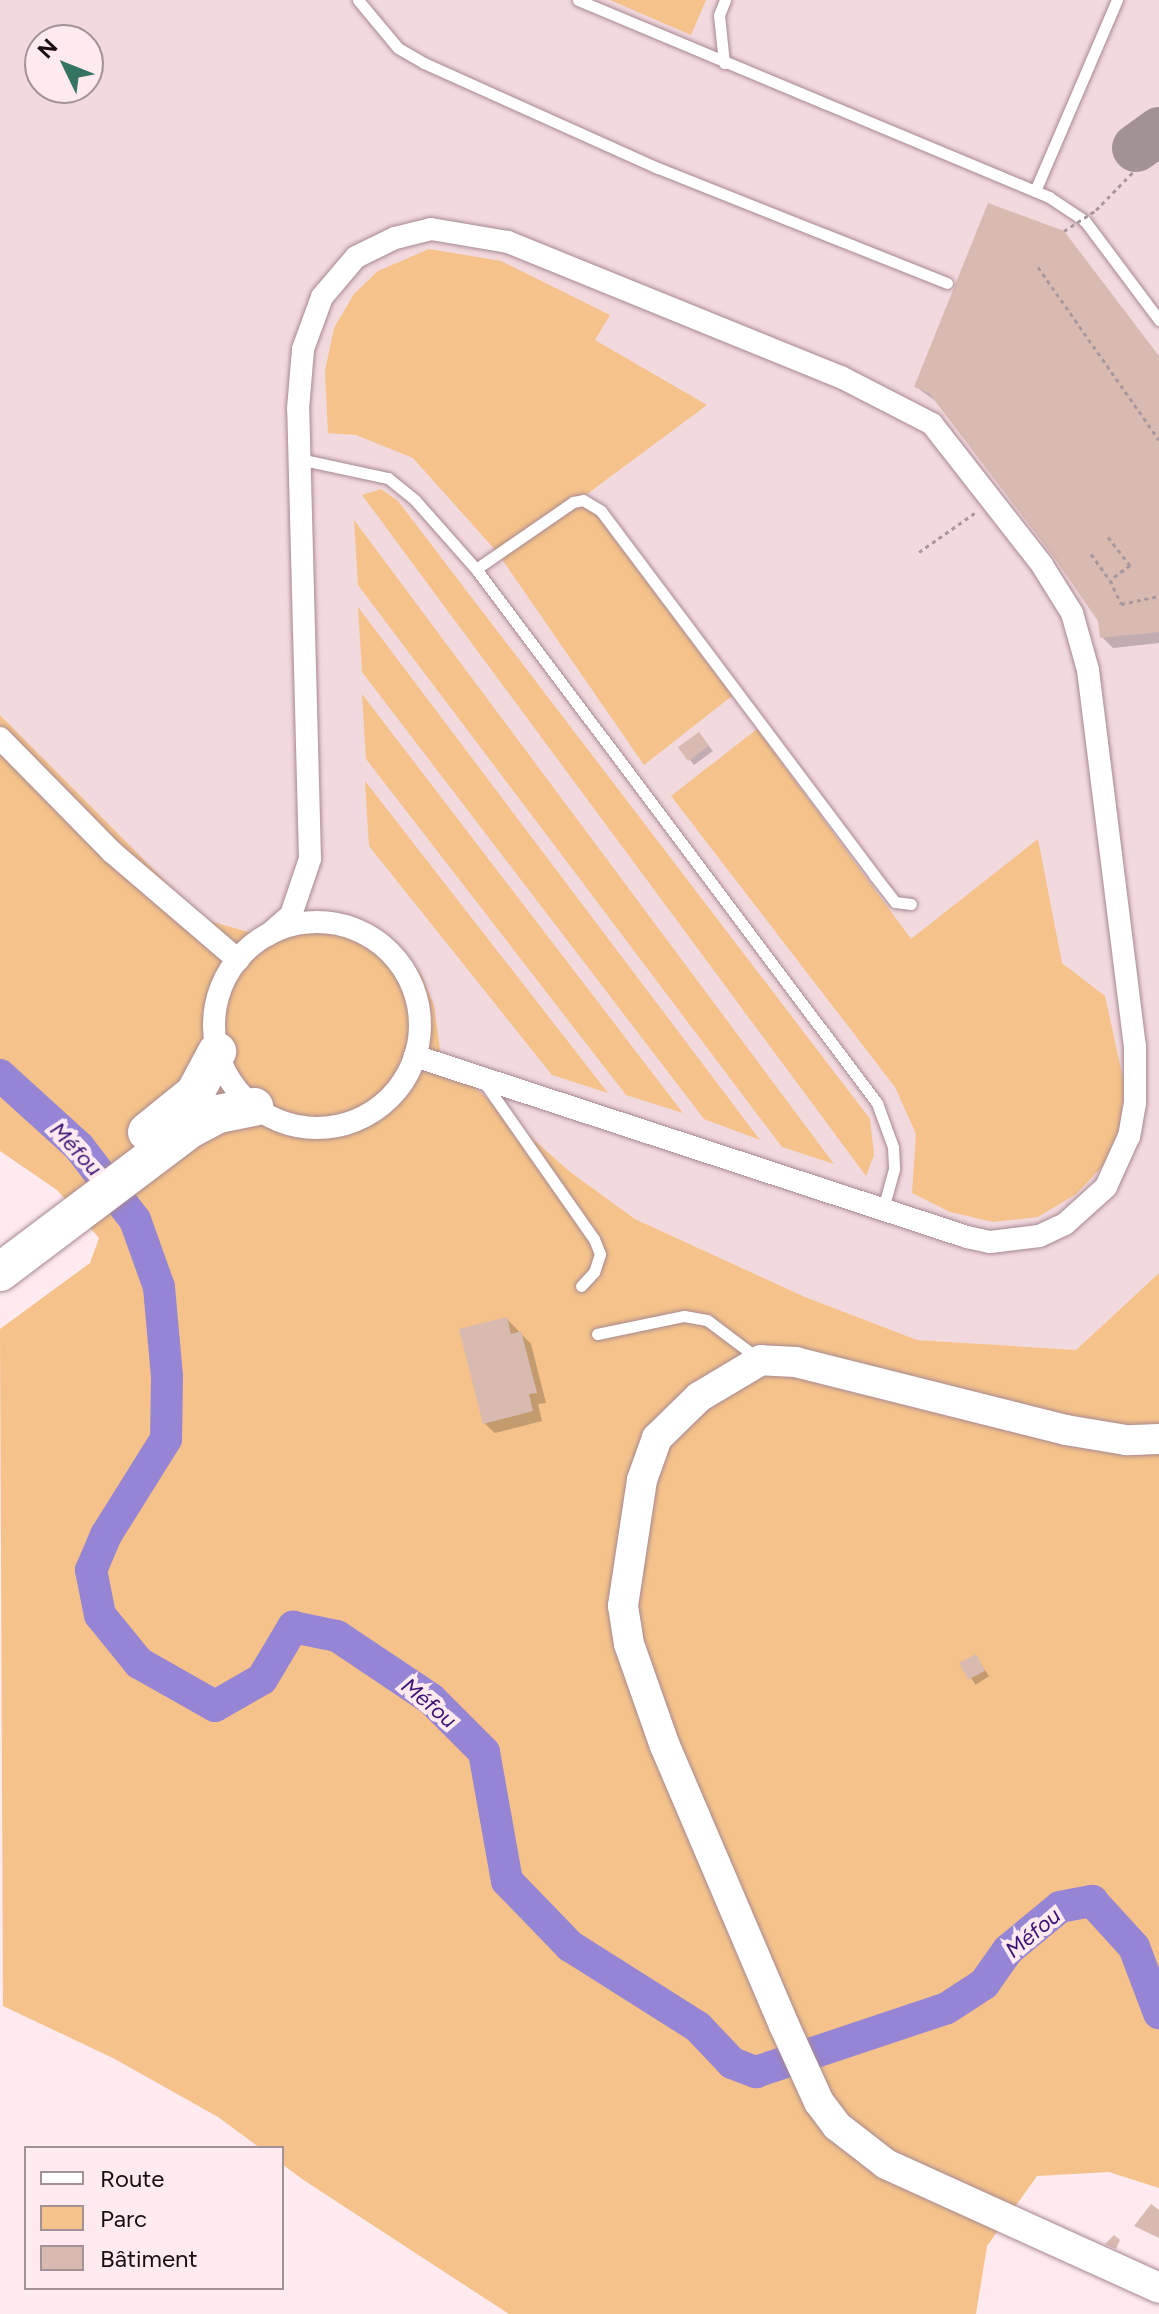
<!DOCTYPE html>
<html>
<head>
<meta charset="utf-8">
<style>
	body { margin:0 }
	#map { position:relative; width:1159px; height:2314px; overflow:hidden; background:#feeaef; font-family:Figtree,sans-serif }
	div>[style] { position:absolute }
	.built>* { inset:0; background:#f2d9de }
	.green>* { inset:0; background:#f4c28a }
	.shadow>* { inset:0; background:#0003; transform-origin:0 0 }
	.river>* { height:32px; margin:-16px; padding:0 16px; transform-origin:16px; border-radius:16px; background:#9684d4 }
	.taxiway>* { height:48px; margin:-24px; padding:0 24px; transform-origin:24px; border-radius:24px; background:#a29296 }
	.building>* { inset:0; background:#d9bab1; transform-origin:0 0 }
	.path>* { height:3px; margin-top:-1.5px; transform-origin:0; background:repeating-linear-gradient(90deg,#a8979b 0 4px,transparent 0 8px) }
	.roads { filter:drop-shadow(0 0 2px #a78890) drop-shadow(0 0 2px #a78890) }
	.lane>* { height:11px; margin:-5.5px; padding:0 5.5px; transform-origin:5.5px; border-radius:5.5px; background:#fff }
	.street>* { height:22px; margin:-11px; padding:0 11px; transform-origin:11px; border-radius:11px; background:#fff }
	.street>.ring { margin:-11px; padding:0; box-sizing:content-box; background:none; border:22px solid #fff; border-radius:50% }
	.secondary>* { height:30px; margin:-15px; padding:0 15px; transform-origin:15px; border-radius:15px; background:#fff }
	.highway>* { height:38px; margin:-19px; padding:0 19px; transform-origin:19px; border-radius:19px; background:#fff }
	.path-bridge>* { height:3px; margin-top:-1.5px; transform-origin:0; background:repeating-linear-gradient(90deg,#a8979b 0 4px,transparent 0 8px) }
	span { translate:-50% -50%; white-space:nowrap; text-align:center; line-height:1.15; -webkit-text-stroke:8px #feeaef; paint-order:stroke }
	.water-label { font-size:22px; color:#381473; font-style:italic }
	.legend { position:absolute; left:24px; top:2146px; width:260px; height:144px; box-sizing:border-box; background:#feeaef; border:2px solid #a29296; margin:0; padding:10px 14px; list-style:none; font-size:24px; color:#180d10 }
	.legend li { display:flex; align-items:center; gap:16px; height:40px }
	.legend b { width:40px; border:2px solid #a29296 }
	.north { position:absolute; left:24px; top:24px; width:80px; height:80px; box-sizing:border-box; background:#feeaef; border:2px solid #a29296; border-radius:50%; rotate:313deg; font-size:22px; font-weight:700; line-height:32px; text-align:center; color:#180d10 }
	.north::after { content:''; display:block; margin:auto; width:28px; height:36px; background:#357462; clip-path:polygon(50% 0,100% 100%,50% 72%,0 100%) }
</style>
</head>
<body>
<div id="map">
	<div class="built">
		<i style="clip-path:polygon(evenodd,0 0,1159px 0,1159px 1273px,1076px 1350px,916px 1340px,805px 1297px,635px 1219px,569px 1171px,441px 1057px,435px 1029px,391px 937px,330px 916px,252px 933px,203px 919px,0 715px,0 0,40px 40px,88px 40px,88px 88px,40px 88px,40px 40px)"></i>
	</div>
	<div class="green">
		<i style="clip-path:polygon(610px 0,706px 0,691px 35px)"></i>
		<i style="clip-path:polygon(429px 249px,501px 261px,610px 315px,595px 340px,707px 405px,583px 497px,732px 696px,644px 765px,497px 552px,413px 458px,356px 435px,328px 433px,325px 371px,334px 328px,354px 294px,378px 271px)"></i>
		<i style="clip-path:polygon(381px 489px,398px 501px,870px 1119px,874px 1155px,866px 1176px,362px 495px)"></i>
		<i style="clip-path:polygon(354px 520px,834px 1164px,782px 1147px,358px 585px)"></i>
		<i style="clip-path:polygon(358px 607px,760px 1140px,704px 1119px,362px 672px)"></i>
		<i style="clip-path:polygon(362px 694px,683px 1113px,626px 1095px,366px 759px)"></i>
		<i style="clip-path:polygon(0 715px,203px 919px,252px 933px,330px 916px,391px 937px,421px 974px,434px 1005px,441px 1057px,569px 1171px,635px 1219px,805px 1297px,917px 1340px,1076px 1350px,1159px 1273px,1159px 2188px,1109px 2172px,1037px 2176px,987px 2246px,976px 2314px,509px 2314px,305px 2181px,282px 2164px,282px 2148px,260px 2148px,218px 2117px,113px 2058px,3px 2006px,0 1329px,90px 1263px,99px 1238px,57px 1190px,0 1151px)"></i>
		<i style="clip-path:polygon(757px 729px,911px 939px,1038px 839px,1062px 963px,1105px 996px,1125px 1087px,1119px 1132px,1103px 1166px,1076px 1194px,1038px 1217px,993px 1222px,950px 1212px,912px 1193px,916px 1134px,895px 1087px,671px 796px)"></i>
		<i style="clip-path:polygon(365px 781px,608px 1093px,552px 1075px,369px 846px)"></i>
	</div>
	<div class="shadow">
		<i style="clip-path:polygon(1063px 232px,1159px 360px,1159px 643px,1113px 648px,1102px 637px,1100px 620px,1055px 555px,937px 402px,916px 387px)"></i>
		<i style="clip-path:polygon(704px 740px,713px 751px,694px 765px,690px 760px)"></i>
		<i style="clip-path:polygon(507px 1319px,531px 1344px,546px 1403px,538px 1404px,542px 1421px,495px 1433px,484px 1423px)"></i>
		<i style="left:976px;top:1656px;width:24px;height:16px;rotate:57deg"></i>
	</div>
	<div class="river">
		<i style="left:0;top:1075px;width:107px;rotate:42.3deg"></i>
		<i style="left:79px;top:1147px;width:92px;rotate:52.5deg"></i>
		<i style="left:135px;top:1220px;width:71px;rotate:70.3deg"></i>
		<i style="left:159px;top:1287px;width:90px;rotate:84.9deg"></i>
		<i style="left:167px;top:1377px;width:62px;rotate:90.9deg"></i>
		<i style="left:166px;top:1439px;width:113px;rotate:122deg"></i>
		<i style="left:106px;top:1535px;width:38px;rotate:113deg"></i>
		<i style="left:91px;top:1570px;width:46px;rotate:78.7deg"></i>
		<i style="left:100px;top:1615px;width:62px;rotate:50.9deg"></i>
		<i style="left:139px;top:1663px;width:87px;rotate:29.5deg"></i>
		<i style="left:215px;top:1706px;width:54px;rotate:-29.9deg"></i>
		<i style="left:262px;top:1679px;width:61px;rotate:-59.2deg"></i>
		<i style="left:293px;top:1627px;width:45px;rotate:11.6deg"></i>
		<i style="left:337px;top:1636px;width:113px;rotate:33.8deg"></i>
		<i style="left:431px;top:1699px;width:75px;rotate:45deg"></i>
		<i style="left:484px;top:1752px;width:131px;rotate:79.9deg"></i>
		<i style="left:507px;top:1881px;width:91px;rotate:45.9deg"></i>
		<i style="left:570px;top:1946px;width:151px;rotate:32.3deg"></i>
		<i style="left:698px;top:2027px;width:50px;rotate:46.6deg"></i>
		<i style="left:732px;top:2063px;width:26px;rotate:21deg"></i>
		<i style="left:756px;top:2072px;width:201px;rotate:-18.5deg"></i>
		<i style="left:947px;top:2008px;width:44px;rotate:-33deg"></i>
		<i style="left:984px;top:1984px;width:42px;rotate:-54.8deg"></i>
		<i style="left:1008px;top:1950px;width:67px;rotate:-39.6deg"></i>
		<i style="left:1060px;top:1907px;width:33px;rotate:-11deg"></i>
		<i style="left:1092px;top:1901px;width:62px;rotate:47.6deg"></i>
		<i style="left:1134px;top:1947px;width:71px;rotate:69.3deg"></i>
	</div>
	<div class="taxiway">
		<i style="left:1136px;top:148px;width:29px;rotate:-36deg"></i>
	</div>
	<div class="building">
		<i style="clip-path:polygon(988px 203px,1064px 231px,1159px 356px,1159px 632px,1100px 638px,1098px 621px,1053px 556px,929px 393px,914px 387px)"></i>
		<i style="left:699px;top:732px;width:17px;height:26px;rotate:54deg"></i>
		<i style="clip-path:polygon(507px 1317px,511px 1334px,521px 1331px,537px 1393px,529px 1394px,533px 1411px,483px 1424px,459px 1329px)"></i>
		<i style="left:976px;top:1654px;width:19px;height:19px;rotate:62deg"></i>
		<i style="clip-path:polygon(1151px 2204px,1159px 2210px,1159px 2238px,1134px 2226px)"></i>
		<i style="clip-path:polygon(1114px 2235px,1120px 2240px,1116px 2249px,1105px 2244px)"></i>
	</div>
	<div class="path">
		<i style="left:1038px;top:267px;width:211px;rotate:55deg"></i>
		<i style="left:1108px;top:537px;width:36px;rotate:52deg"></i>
		<i style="left:1130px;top:565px;width:25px;rotate:143deg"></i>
		<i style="left:1110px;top:580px;width:26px;rotate:65deg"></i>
		<i style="left:1121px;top:604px;width:39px;rotate:-12deg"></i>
		<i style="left:919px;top:552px;width:68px;rotate:-34.9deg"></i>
		<i style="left:1091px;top:554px;width:32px;rotate:54deg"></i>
	</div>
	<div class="roads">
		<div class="lane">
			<i style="left:358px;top:0;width:62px;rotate:50.2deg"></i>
			<i style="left:398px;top:48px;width:30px;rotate:30deg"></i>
			<i style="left:424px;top:63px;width:256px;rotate:24.2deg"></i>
			<i style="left:658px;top:168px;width:311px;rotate:21.7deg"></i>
			<i style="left:578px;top:0;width:511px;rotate:22.7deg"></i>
			<i style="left:1049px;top:197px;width:43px;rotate:33.7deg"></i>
			<i style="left:1085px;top:221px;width:124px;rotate:53.2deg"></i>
			<i style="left:724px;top:63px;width:48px;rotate:-95.9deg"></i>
			<i style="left:719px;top:15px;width:16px;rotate:-68deg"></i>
			<i style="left:1035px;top:191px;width:208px;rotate:-66.8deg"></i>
			<i style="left:299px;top:459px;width:91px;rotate:12.1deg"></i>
			<i style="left:388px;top:478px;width:35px;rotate:39deg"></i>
			<i style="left:415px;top:500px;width:92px;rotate:48.5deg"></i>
			<i style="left:476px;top:569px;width:668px;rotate:53.1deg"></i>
			<i style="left:877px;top:1103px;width:47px;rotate:70deg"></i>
			<i style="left:893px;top:1147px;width:22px;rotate:87deg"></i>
			<i style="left:894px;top:1169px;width:41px;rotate:105.4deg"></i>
			<i style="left:476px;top:569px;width:118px;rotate:-34.6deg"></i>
			<i style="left:573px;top:502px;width:10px;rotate:-11deg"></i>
			<i style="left:583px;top:500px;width:21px;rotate:31deg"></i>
			<i style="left:601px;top:511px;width:455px;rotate:53.1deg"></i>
			<i style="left:874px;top:875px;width:34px;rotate:52deg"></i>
			<i style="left:895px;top:902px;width:16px;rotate:7deg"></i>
			<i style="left:484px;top:1082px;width:192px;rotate:55deg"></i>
			<i style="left:594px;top:1239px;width:16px;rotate:68deg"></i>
			<i style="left:600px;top:1254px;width:19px;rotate:108deg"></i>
			<i style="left:594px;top:1272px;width:19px;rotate:133deg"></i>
			<i style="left:597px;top:1334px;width:89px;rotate:-11.7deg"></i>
			<i style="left:684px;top:1316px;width:23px;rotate:10deg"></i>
			<i style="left:707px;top:1320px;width:66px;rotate:37deg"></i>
		</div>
		<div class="street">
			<i style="left:0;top:738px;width:160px;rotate:45.5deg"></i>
			<i style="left:112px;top:852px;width:166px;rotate:40.6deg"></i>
			<i class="ring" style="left:214px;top:922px;width:184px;height:184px"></i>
			<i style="left:268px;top:935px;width:30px;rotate:-41deg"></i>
			<i style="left:291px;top:915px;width:59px;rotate:-71.3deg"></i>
			<i style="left:310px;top:859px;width:450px;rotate:-91.5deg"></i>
			<i style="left:298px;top:409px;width:60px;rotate:-85.2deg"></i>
			<i style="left:303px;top:349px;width:55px;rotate:-69.9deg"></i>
			<i style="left:322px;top:297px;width:52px;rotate:-49.6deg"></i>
			<i style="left:356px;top:257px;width:43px;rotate:-26deg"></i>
			<i style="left:395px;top:238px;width:37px;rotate:-14deg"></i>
			<i style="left:431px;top:229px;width:78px;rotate:9.6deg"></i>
			<i style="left:508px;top:242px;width:359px;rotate:22.1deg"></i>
			<i style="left:841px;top:377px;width:102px;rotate:27.3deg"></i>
			<i style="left:932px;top:424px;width:179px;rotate:52deg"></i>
			<i style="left:1042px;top:565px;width:57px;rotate:58deg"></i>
			<i style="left:1072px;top:613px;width:59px;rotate:74.3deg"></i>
			<i style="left:1088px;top:670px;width:379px;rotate:82.9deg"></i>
			<i style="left:1135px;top:1046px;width:57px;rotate:90deg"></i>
			<i style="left:1135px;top:1103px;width:34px;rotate:100deg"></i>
			<i style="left:1129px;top:1136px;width:56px;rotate:114.3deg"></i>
			<i style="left:1106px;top:1187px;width:55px;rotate:137.9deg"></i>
			<i style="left:1065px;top:1224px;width:29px;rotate:155deg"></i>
			<i style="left:1039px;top:1236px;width:49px;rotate:173deg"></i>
			<i style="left:990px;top:1242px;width:24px;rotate:-168deg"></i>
			<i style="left:967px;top:1237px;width:581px;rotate:-161.85deg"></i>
		</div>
		<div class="secondary">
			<i style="left:1159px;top:1439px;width:33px;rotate:178deg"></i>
			<i style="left:1126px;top:1440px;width:61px;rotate:-170.5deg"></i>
			<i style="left:1066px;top:1430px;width:278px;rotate:-165.9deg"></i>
			<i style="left:796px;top:1362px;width:35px;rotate:-177deg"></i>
			<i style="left:761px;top:1360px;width:72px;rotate:149.2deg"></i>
			<i style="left:699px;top:1397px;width:59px;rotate:135.7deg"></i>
			<i style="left:657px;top:1438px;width:45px;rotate:109.7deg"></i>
			<i style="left:642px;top:1480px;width:127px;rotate:98.6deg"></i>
			<i style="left:623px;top:1606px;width:38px;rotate:81deg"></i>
			<i style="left:629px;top:1644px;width:108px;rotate:70.6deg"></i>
			<i style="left:665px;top:1746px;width:303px;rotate:66.9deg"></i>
			<i style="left:784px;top:2025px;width:85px;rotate:65.6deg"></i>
			<i style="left:819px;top:2102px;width:30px;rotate:53deg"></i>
			<i style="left:837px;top:2126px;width:62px;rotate:37.8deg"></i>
			<i style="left:886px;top:2164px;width:300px;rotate:24.4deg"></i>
		</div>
		<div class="highway">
			<i style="left:147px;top:1132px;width:62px;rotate:-39.1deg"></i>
			<i style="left:195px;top:1093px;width:47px;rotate:-61.8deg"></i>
			<i style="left:0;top:1272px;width:238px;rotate:-37deg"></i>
			<i style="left:190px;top:1129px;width:32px;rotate:-28deg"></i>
			<i style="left:218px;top:1114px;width:37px;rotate:-11deg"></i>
		</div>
	</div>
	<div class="path-bridge">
		<i style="left:1064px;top:231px;width:38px;rotate:-33deg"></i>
		<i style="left:1096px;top:210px;width:60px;rotate:-45.7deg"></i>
	</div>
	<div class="water-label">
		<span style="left:76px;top:1149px;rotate:47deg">Méfou</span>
		<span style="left:429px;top:1703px;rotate:40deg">Méfou</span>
		<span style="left:1033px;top:1933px;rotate:-40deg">Méfou</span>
	</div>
	<ul class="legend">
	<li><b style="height:10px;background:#fff"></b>Route</li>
	<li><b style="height:22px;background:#f4c28a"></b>Parc</li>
	<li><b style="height:22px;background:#d9bab1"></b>Bâtiment</li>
	</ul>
	<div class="north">N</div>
</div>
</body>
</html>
